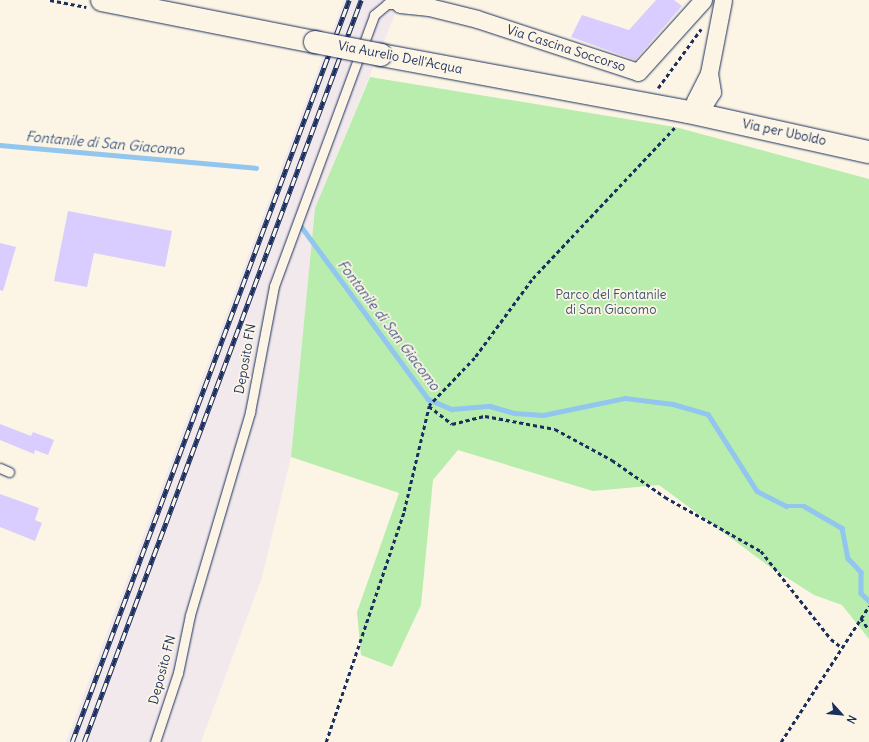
<!DOCTYPE html>
<html>
<head>
<meta charset="utf-8">
<style>
	body { margin:0 }
	#map { position:relative; width:869px; height:742px; overflow:hidden; background:#fcf5e5; font-family:Delius,sans-serif }
	div>[style] { position:absolute }
	.built>* { inset:0; background:#f2e9ec }
	.green>* { inset:0; background:#b8edae }
	.stream>* { height:4.5px; margin:-2.25px; padding:0 2.25px; transform-origin:2.25px; border-radius:2.25px; background:#92c6ef }
	.building>* { inset:0; background:#d9ccfe }
	.path>* { height:2.5px; margin-top:-1.25px; transform-origin:0; background:repeating-linear-gradient(90deg,#1b2f5e 0 4px,transparent 0 7px) }
	.roads { filter:drop-shadow(0 0 1px #1b2f5e) drop-shadow(0 0 1px #1b2f5e) }
	.lane>* { height:9px; margin:-4.5px; padding:0 4.5px; transform-origin:4.5px; border-radius:4.5px; background:#fcf5e5 }
	.street>* { height:17px; margin:-8.5px; padding:0 8.5px; transform-origin:8.5px; border-radius:8.5px; background:#fcf5e5 }
	.secondary>* { height:22px; margin:-11px; padding:0 11px; transform-origin:11px; border-radius:11px; background:#fcf5e5 }
	.rail>* { height:4.5px; margin-top:-2.25px; transform-origin:0; background:repeating-linear-gradient(90deg,#fcf5e5 0 9px,#1b2f5e 0 18px); box-sizing:border-box; border-block:1px solid #1b2f5e }
	.bridges { filter:drop-shadow(0 0 1px #1b2f5e) drop-shadow(0 0 1px #1b2f5e) }
	.secondary-bridge>* { height:22px; margin:-11px; padding:0 11px; transform-origin:11px; border-radius:11px; background:#fcf5e5 }
	span { translate:-50% -50%; white-space:nowrap; text-align:center; line-height:1.15; -webkit-text-stroke:3.5px #fcf5e5; paint-order:stroke }
	.street-label { font-size:13px; color:#1b2f5e }
	.park-label { font-size:13px; color:#3a556e }
	.water-label { font-size:14px; color:#395582; font-style:italic }
	.north { position:absolute; left:821px; top:694px; width:40px; height:40px; -webkit-text-stroke:3px #fcf5e5; paint-order:stroke; rotate:117deg; font-size:11px; font-weight:700; line-height:16px; text-align:center; color:#1b2f5e }
	.north::after { content:''; display:block; margin:auto; width:14px; height:18px; background:#1b2f5e; clip-path:polygon(50% 0,100% 100%,50% 72%,0 100%) }
</style>
</head>
<body>
<div id="map">
	<div class="built">
		<i style="clip-path:polygon(344px 0,401px 0,315px 208px,291px 457px,262px 577px,201px 742px,66px 742px)"></i>
	</div>
	<div class="green">
		<i style="clip-path:polygon(370px 77px,675px 127px,869px 179px,869px 639px,842px 605px,814px 595px,770px 567px,659px 485px,593px 491px,458px 450px,433px 480px,421px 605px,392px 667px,361px 655px,357px 612px,399px 493px,291px 457px,315px 208px)"></i>
	</div>
	<div class="stream">
		<i style="left:0;top:145px;width:257px;rotate:5.1deg"></i>
		<i style="left:301px;top:226px;width:215px;rotate:53.7deg"></i>
		<i style="left:428px;top:399px;width:26px;rotate:23deg"></i>
		<i style="left:452px;top:409px;width:38px;rotate:-5deg"></i>
		<i style="left:490px;top:406px;width:26px;rotate:16deg"></i>
		<i style="left:515px;top:413px;width:28px;rotate:4deg"></i>
		<i style="left:543px;top:415px;width:84px;rotate:-11.7deg"></i>
		<i style="left:625px;top:398px;width:48px;rotate:7.1deg"></i>
		<i style="left:673px;top:404px;width:36px;rotate:16deg"></i>
		<i style="left:708px;top:414px;width:91px;rotate:57.5deg"></i>
		<i style="left:757px;top:491px;width:33px;rotate:27deg"></i>
		<i style="left:786px;top:506px;width:18px"></i>
		<i style="left:804px;top:506px;width:44px;rotate:30.1deg"></i>
		<i style="left:842px;top:528px;width:31px;rotate:79deg"></i>
		<i style="left:848px;top:558px;width:19px;rotate:47deg"></i>
		<i style="left:861px;top:572px;width:21px;rotate:90deg"></i>
		<i style="left:861px;top:593px;width:11px;rotate:45deg"></i>
	</div>
	<div class="building">
		<i style="clip-path:polygon(656px 0,674px 0,682px 6px,635px 60px,571px 37px,582px 15px,629px 30px)"></i>
		<i style="clip-path:polygon(68px 211px,172px 231px,165px 267px,94px 253px,87px 287px,54px 281px)"></i>
		<i style="clip-path:polygon(0 243px,16px 247px,3px 291px,0 290px)"></i>
		<i style="clip-path:polygon(0 424px,31px 436px,33px 432px,54px 440px,48px 455px,35px 450px,34px 454px,0 440px)"></i>
		<i style="clip-path:polygon(0 494px,39px 508px,35px 520px,42px 523px,35px 541px,0 527px)"></i>
	</div>
	<div class="path">
		<i style="left:50px;top:0;width:37px;rotate:11deg"></i>
		<i style="left:658px;top:88px;width:73px;rotate:-53.9deg"></i>
		<i style="left:675px;top:128px;width:209px;rotate:133.3deg"></i>
		<i style="left:532px;top:280px;width:97px;rotate:126.2deg"></i>
		<i style="left:475px;top:358px;width:66px;rotate:133.8deg"></i>
		<i style="left:429px;top:406px;width:29px;rotate:38deg"></i>
		<i style="left:452px;top:424px;width:34px;rotate:-14deg"></i>
		<i style="left:485px;top:416px;width:71px;rotate:10.5deg"></i>
		<i style="left:555px;top:429px;width:65px;rotate:28.5deg"></i>
		<i style="left:612px;top:460px;width:65px;rotate:34.9deg"></i>
		<i style="left:665px;top:497px;width:110px;rotate:29.4deg"></i>
		<i style="left:761px;top:551px;width:112px;rotate:51.5deg"></i>
		<i style="left:831px;top:639px;width:11px;rotate:38deg"></i>
		<i style="left:861px;top:618px;width:14px;rotate:56deg"></i>
		<i style="left:326px;top:742px;width:244px;rotate:-71.3deg"></i>
		<i style="left:404px;top:511px;width:108px;rotate:-76.6deg"></i>
		<i style="left:781px;top:742px;width:162px;rotate:-57.1deg"></i>
	</div>
	<div class="roads">
		<div class="lane">
			<i style="left:0;top:468px;width:10px;rotate:24deg"></i>
			<i style="left:155px;top:742px;width:73px;rotate:-71.6deg"></i>
			<i style="left:178px;top:673px;width:59px;rotate:-78.3deg"></i>
			<i style="left:190px;top:615px;width:212px;rotate:-73.5deg"></i>
			<i style="left:250px;top:412px;width:128px;rotate:-79.2deg"></i>
			<i style="left:274px;top:286px;width:289px;rotate:-69.7deg"></i>
			<i style="left:374px;top:15px;width:17px;rotate:-40deg"></i>
			<i style="left:387px;top:4px;width:13px"></i>
		</div>
		<div class="street">
			<i style="left:400px;top:4px;width:29px;rotate:6deg"></i>
			<i style="left:429px;top:7px;width:49px;rotate:14deg"></i>
			<i style="left:477px;top:19px;width:169px;rotate:18.2deg"></i>
			<i style="left:638px;top:72px;width:97px;rotate:-47.9deg"></i>
			<i style="left:698px;top:114px;width:13px;rotate:-103deg"></i>
			<i style="left:695px;top:101px;width:31px;rotate:-63deg"></i>
			<i style="left:709px;top:73px;width:74px;rotate:-79.1deg"></i>
			<i style="left:698px;top:114px;width:26px;rotate:-58deg"></i>
			<i style="left:712px;top:92px;width:19px;rotate:-99deg"></i>
		</div>
		<div class="secondary">
			<i style="left:102px;top:0;width:217px;rotate:11.2deg"></i>
			<i style="left:381px;top:55px;width:312px;rotate:10.5deg"></i>
			<i style="left:688px;top:112px;width:185px;rotate:12.5deg"></i>
		</div>
	</div>
	<div class="rail">
		<i style="left:72px;top:742px;width:792px;rotate:-69.53deg"></i>
		<i style="left:84px;top:742px;width:792px;rotate:-69.53deg"></i>
	</div>
	<div class="bridges">
		<div class="secondary-bridge">
			<i style="left:315px;top:42px;width:67px;rotate:11.1deg"></i>
		</div>
	</div>
	<div class="street-label">
		<span style="left:566px;top:49px;rotate:18deg">Via Cascina Soccorso</span>
		<span style="left:400px;top:58px;rotate:11deg">Via Aurelio Dell'Acqua</span>
		<span style="left:784px;top:133px;rotate:12deg">Via per Uboldo</span>
		<span style="left:246px;top:359px;rotate:-80deg">Deposito FN</span>
		<span style="left:163px;top:670px;rotate:-75deg">Deposito FN</span>
	</div>
	<div class="park-label">
		<span style="left:611px;top:303px">Parco del Fontanile<br>di San Giacomo</span>
	</div>
	<div class="water-label">
		<span style="left:105px;top:143px;rotate:5deg">Fontanile di San Giacomo</span>
		<span style="left:389px;top:325px;rotate:53deg">Fontanile di San Giacomo</span>
	</div>
	<div class="north">N</div>
</div>
</body>
</html>
